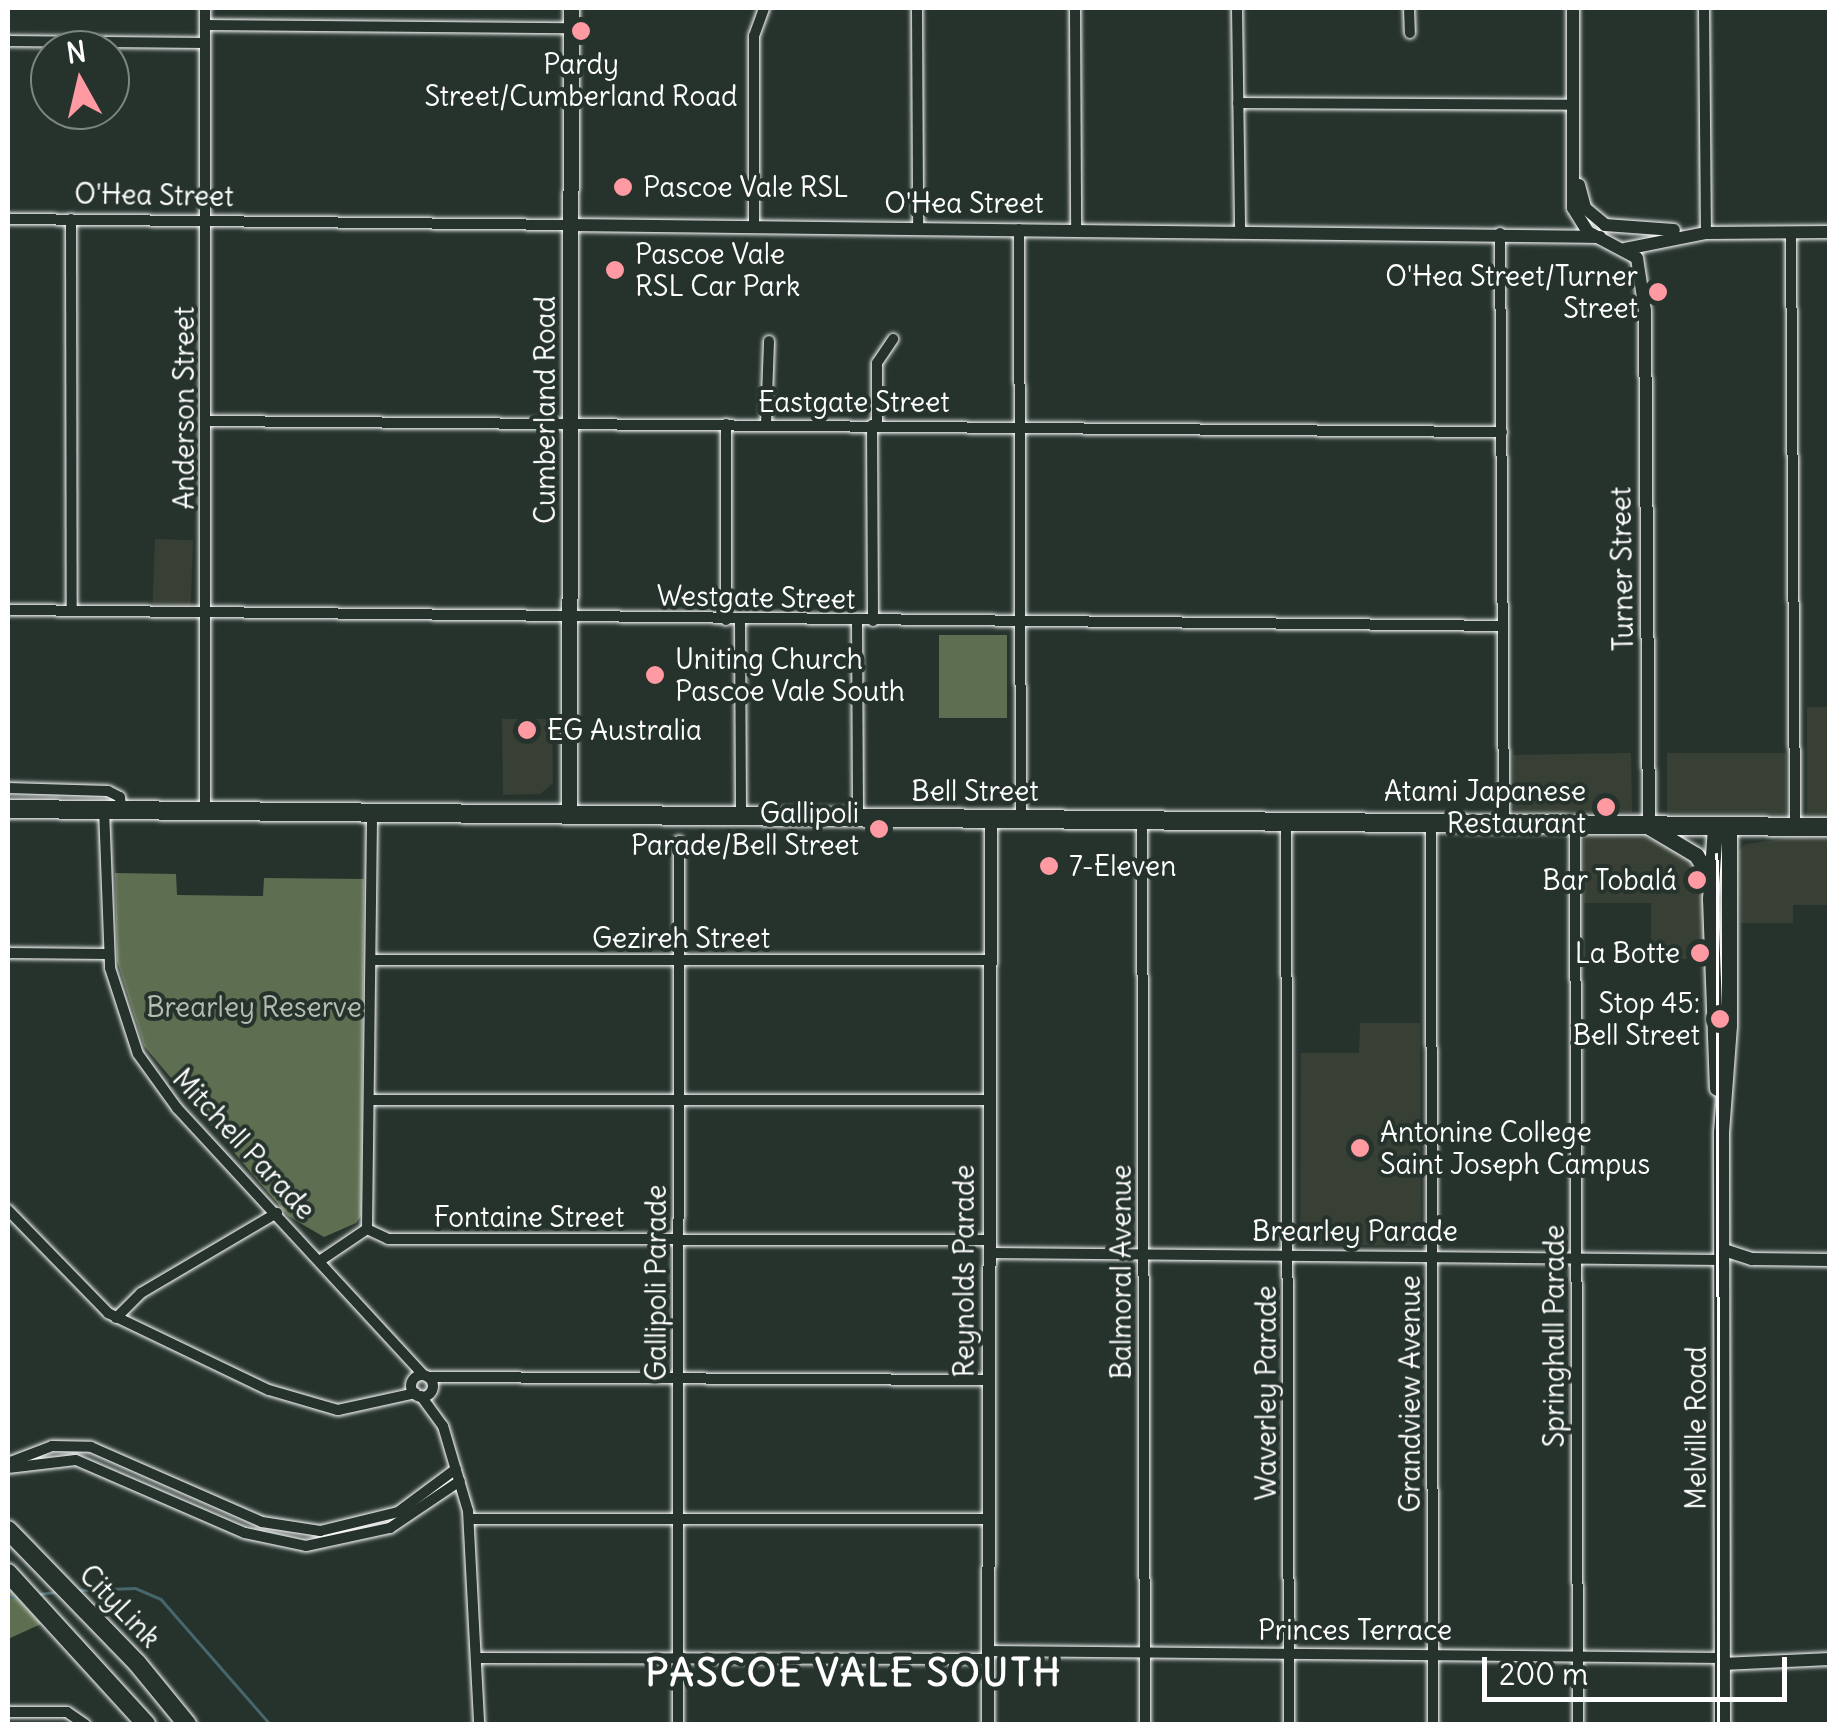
<!DOCTYPE html>
<html>
<head>
<meta charset="utf-8">
<style>
	body { margin:0 }
	#map { position:relative; width:1837px; height:1732px; overflow:hidden; background:#26332d; font-family:Delius,sans-serif }
	div>[style] { position:absolute }
	.built>* { inset:0; background:#384036; transform-origin:0 0 }
	.green>* { inset:0; background:#5e6f51; transform-origin:0 0 }
	.stream>* { height:2.5px; margin:-1.25px; padding:0 1.25px; transform-origin:1.25px; border-radius:1.25px; background:#47676d }
	.roads { filter:drop-shadow(0 0 2px #fff) drop-shadow(0 0 2px #fff) }
	.minor>* { height:10px; margin:-5px; padding:0 5px; transform-origin:5px; border-radius:5px; background:#26332d }
	.minor>.ring { margin:-5px; padding:0; box-sizing:content-box; background:none; border:10px solid #26332d; border-radius:50% }
	.tertiary>* { height:12px; margin:-6px; padding:0 6px; transform-origin:6px; border-radius:6px; background:#26332d }
	.secondary>* { height:15px; margin:-7.5px; padding:0 7.5px; transform-origin:7.5px; border-radius:7.5px; background:#26332d }
	.trunk>* { height:18px; margin:-9px; padding:0 9px; transform-origin:9px; border-radius:9px; background:#26332d }
	.motorway>* { height:18px; margin:-9px; padding:0 9px; transform-origin:9px; border-radius:9px; background:#26332d }
	.tram>* { height:2.5px; margin:-1.25px; padding:0 1.25px; transform-origin:1.25px; border-radius:1.25px; background:#fff }
	.dots>* { width:28px; height:28px; translate:-50% -50%; box-sizing:border-box; border:5px solid #26332d; border-radius:50% }
	span { translate:-50% -50%; white-space:nowrap; text-align:center; line-height:1.15; -webkit-text-stroke:8px #26332d; paint-order:stroke }
	.poi-label { font-size:28px; color:#fff }
	.left { translate:0 -50%; text-align:left }
	.right { translate:-100% -50%; text-align:right }
	.street-label { font-size:28px; color:#fff }
	.park-label { font-size:28px; color:#b7beb1 }
	.district-label { font-size:38px; color:#fff; font-weight:700; letter-spacing:2.5px }
	.frame { position:absolute; inset:0; border:10px solid #fff; pointer-events:none }
	.north { position:absolute; left:30px; top:30px; width:100px; height:100px; box-sizing:border-box; background:#26332d; border:2px solid #7d8581; border-radius:50%; rotate:352deg; font-size:28px; font-weight:700; line-height:40px; text-align:center; color:#fff }
	.north::after { content:''; display:block; margin:auto; width:35px; height:45px; background:#ff9aa2; clip-path:polygon(50% 0,100% 100%,50% 72%,0 100%) }
	.scale { position:absolute; left:1482px; top:1657px; width:305px; height:45px; box-sizing:border-box; border:5px solid #fff; border-top:0; padding-left:12px; font-size:30px; line-height:35px; white-space:nowrap; color:#fff; -webkit-text-stroke:8px #26332d; paint-order:stroke }
</style>
</head>
<body>
<div id="map">
	<div class="built">
		<i style="left:155px;top:539px;width:38px;height:65px;rotate:2deg"></i>
		<i style="left:1807px;top:707px;width:22px;height:107px"></i>
		<i style="clip-path:polygon(502px 719px,552px 719px,553px 783px,540px 794px,503px 795px)"></i>
		<i style="left:1631px;top:753px;width:59px;height:118px;rotate:89deg"></i>
		<i style="left:1667px;top:753px;width:119px;height:61px"></i>
		<i style="clip-path:polygon(1584px 835px,1644px 837px,1691px 856px,1703px 877px,1705px 959px,1651px 959px,1651px 903px,1584px 903px)"></i>
		<i style="clip-path:polygon(1799px 837px,1829px 839px,1829px 905px,1793px 905px,1793px 923px,1741px 923px,1738px 851px,1746px 844px)"></i>
		<i style="clip-path:polygon(1360px 1023px,1420px 1023px,1421px 1246px,1300px 1244px,1301px 1053px,1359px 1053px)"></i>
	</div>
	<div class="green">
		<i style="left:939px;top:635px;width:68px;height:83px"></i>
		<i style="clip-path:polygon(115px 873px,176px 874px,177px 895px,263px 896px,264px 878px,364px 879px,361px 1216px,356px 1223px,324px 1237px,288px 1216px,144px 1046px,117px 961px)"></i>
		<i style="clip-path:polygon(8px 1588px,41px 1624px,8px 1639px)"></i>
	</div>
	<div class="stream">
		<i style="left:79px;top:1590px;width:56px;rotate:-2deg"></i>
		<i style="left:135px;top:1588px;width:28px;rotate:23deg"></i>
		<i style="left:161px;top:1599px;width:166px;rotate:48.9deg"></i>
		<i style="left:39px;top:1594px;width:17px;rotate:-7deg"></i>
		<i style="left:8px;top:1597px;width:13px;rotate:-4deg"></i>
	</div>
	<div class="roads">
		<div class="minor">
			<i style="left:917px;top:8px;width:220px;rotate:89.7deg"></i>
			<i style="left:1075px;top:8px;width:221px;rotate:89.7deg"></i>
			<i style="left:1237px;top:8px;width:221px;rotate:89.2deg"></i>
			<i style="left:1409px;top:8px;width:25px;rotate:88deg"></i>
			<i style="left:1704px;top:8px;width:225px;rotate:89.5deg"></i>
			<i style="left:205px;top:25px;width:366px;rotate:0.5deg"></i>
			<i style="left:8px;top:41px;width:197px;rotate:0.6deg"></i>
			<i style="left:1238px;top:103px;width:336px;rotate:0.3deg"></i>
			<i style="left:8px;top:219px;width:563px;rotate:0.61deg"></i>
			<i style="left:71px;top:219px;width:392px;rotate:89.9deg"></i>
			<i style="left:754px;top:227px;width:191px;rotate:-90deg"></i>
			<i style="left:754px;top:36px;width:30px;rotate:-70deg"></i>
			<i style="left:1019px;top:229px;width:590px;rotate:89.81deg"></i>
			<i style="left:1791px;top:232px;width:595px;rotate:89.61deg"></i>
			<i style="left:1500px;top:233px;width:592px;rotate:89.61deg"></i>
			<i style="left:206px;top:421px;width:1296px;rotate:0.49deg"></i>
			<i style="left:726px;top:424px;width:196px;rotate:90deg"></i>
			<i style="left:766px;top:424px;width:83px;rotate:-87.9deg"></i>
			<i style="left:872px;top:425px;width:196px;rotate:89.7deg"></i>
			<i style="left:877px;top:425px;width:62px;rotate:-90deg"></i>
			<i style="left:877px;top:363px;width:29px;rotate:-56deg"></i>
			<i style="left:8px;top:610px;width:1495px;rotate:0.61deg"></i>
			<i style="left:740px;top:620px;width:196px;rotate:89.7deg"></i>
			<i style="left:857px;top:621px;width:197px;rotate:89.7deg"></i>
			<i style="left:8px;top:788px;width:100px;rotate:1.7deg"></i>
			<i style="left:108px;top:791px;width:13px;rotate:27deg"></i>
			<i style="left:120px;top:797px;width:11px;rotate:85deg"></i>
			<i style="left:104px;top:809px;width:159px;rotate:87.8deg"></i>
			<i style="left:110px;top:968px;width:90px;rotate:72deg"></i>
			<i style="left:138px;top:1054px;width:67px;rotate:54.2deg"></i>
			<i style="left:177px;top:1108px;width:363px;rotate:47.3deg"></i>
			<i style="left:205px;top:809px;width:801px;rotate:-90deg"></i>
			<i style="left:1142px;top:820px;width:904px;rotate:89.81deg"></i>
			<i style="left:1286px;top:822px;width:902px;rotate:89.81deg"></i>
			<i style="left:1431px;top:823px;width:901px;rotate:89.87deg"></i>
			<i style="left:1575px;top:826px;width:898px;rotate:89.81deg"></i>
			<i style="left:8px;top:953px;width:100px;rotate:0.6deg"></i>
			<i style="left:371px;top:960px;width:619px"></i>
			<i style="left:372px;top:1100px;width:618px"></i>
			<i style="left:8px;top:1210px;width:144px;rotate:45.8deg"></i>
			<i style="left:108px;top:1313px;width:178px;rotate:25.6deg"></i>
			<i style="left:269px;top:1390px;width:72px;rotate:16.2deg"></i>
			<i style="left:338px;top:1410px;width:79px;rotate:-12.4deg"></i>
			<i style="left:367px;top:1229px;width:418px;rotate:-89.3deg"></i>
			<i style="left:989px;top:1253px;width:732px;rotate:0.55deg"></i>
			<i style="left:321px;top:1260px;width:55px;rotate:-34deg"></i>
			<i style="left:367px;top:1229px;width:23px;rotate:25deg"></i>
			<i style="left:388px;top:1239px;width:601px;rotate:0.1deg"></i>
			<i style="left:116px;top:1318px;width:35px;rotate:-45deg"></i>
			<i style="left:141px;top:1293px;width:158px;rotate:-30.5deg"></i>
			<i class="ring" style="left:411px;top:1375px;width:12px;height:12px"></i>
			<i style="left:428px;top:1377px;width:561px;rotate:0.31deg"></i>
			<i style="left:421px;top:1396px;width:37px;rotate:54deg"></i>
			<i style="left:443px;top:1426px;width:89px;rotate:73.6deg"></i>
			<i style="left:468px;top:1511px;width:213px;rotate:87deg"></i>
			<i style="left:8px;top:1463px;width:47px;rotate:-21.1deg"></i>
			<i style="left:52px;top:1446px;width:39px;rotate:1deg"></i>
			<i style="left:91px;top:1447px;width:187px;rotate:23.7deg"></i>
			<i style="left:262px;top:1522px;width:59px;rotate:8.8deg"></i>
			<i style="left:320px;top:1531px;width:80px;rotate:-13.7deg"></i>
			<i style="left:398px;top:1512px;width:72px;rotate:-36.6deg"></i>
			<i style="left:8px;top:1468px;width:68px;rotate:-6.7deg"></i>
			<i style="left:76px;top:1460px;width:184px;rotate:23.4deg"></i>
			<i style="left:245px;top:1533px;width:62px;rotate:12deg"></i>
			<i style="left:306px;top:1546px;width:86px;rotate:-12.1deg"></i>
			<i style="left:390px;top:1528px;width:84px;rotate:-33.9deg"></i>
			<i style="left:469px;top:1519px;width:520px"></i>
			<i style="left:988px;top:1651px;width:734px;rotate:0.55deg"></i>
			<i style="left:478px;top:1658px;width:510px;rotate:0.11deg"></i>
			<i style="left:8px;top:1712px;width:59px"></i>
			<i style="left:67px;top:1712px;width:22px;rotate:34deg"></i>
			<i style="left:678px;top:1724px;width:883px;rotate:-89.94deg"></i>
		</div>
		<div class="tertiary">
			<i style="left:1573px;top:8px;width:200px;rotate:90deg"></i>
			<i style="left:1573px;top:208px;width:28px;rotate:58deg"></i>
			<i style="left:1588px;top:232px;width:55px;rotate:28deg"></i>
			<i style="left:1637px;top:258px;width:54px;rotate:81.4deg"></i>
			<i style="left:1645px;top:311px;width:516px;rotate:89.56deg"></i>
			<i style="left:1579px;top:185px;width:24px;rotate:75deg"></i>
			<i style="left:1585px;top:208px;width:26px;rotate:40deg"></i>
			<i style="left:1605px;top:225px;width:69px;rotate:4.1deg"></i>
			<i style="left:571px;top:225px;width:1029px;rotate:0.67deg"></i>
			<i style="left:1625px;top:249px;width:83px;rotate:-11.2deg"></i>
			<i style="left:1706px;top:233px;width:124px;rotate:-0.5deg"></i>
			<i style="left:1721px;top:1249px;width:33px;rotate:18deg"></i>
			<i style="left:1752px;top:1259px;width:78px;rotate:0.7deg"></i>
			<i style="left:1722px;top:1664px;width:108px;rotate:-2.7deg"></i>
			<i style="left:988px;top:1724px;width:905px;rotate:-89.81deg"></i>
		</div>
		<div class="secondary">
			<i style="left:569px;top:813px;width:805px;rotate:-89.86deg"></i>
			<i style="left:1649px;top:827px;width:55px;rotate:30.8deg"></i>
			<i style="left:1696px;top:855px;width:25px;rotate:58deg"></i>
			<i style="left:1715px;top:827px;width:72px;rotate:94deg"></i>
			<i style="left:1710px;top:899px;width:189px;rotate:87.9deg"></i>
			<i style="left:1722px;top:1724px;width:592px;rotate:-90.1deg"></i>
			<i style="left:1721px;top:1132px;width:107px;rotate:-85.7deg"></i>
			<i style="left:1729px;top:1025px;width:198px;rotate:-90deg"></i>
		</div>
		<div class="trunk">
			<i style="left:8px;top:809px;width:1822px;rotate:0.57deg"></i>
		</div>
		<div class="motorway">
			<i style="left:8px;top:1530px;width:185px;rotate:45.9deg"></i>
			<i style="left:137px;top:1663px;width:79px;rotate:50.7deg"></i>
			<i style="left:8px;top:1573px;width:205px;rotate:47.6deg"></i>
		</div>
	</div>
	<div class="tram">
		<i style="left:1717px;top:854px;width:870px;rotate:89.87deg"></i>
	</div>
	<div class="dots">
		<i style="left:581px;top:31px;background:#ff9aa2"></i>
		<i style="left:623px;top:187px;background:#ff9aa2"></i>
		<i style="left:615px;top:270px;background:#ff9aa2"></i>
		<i style="left:1658px;top:292px;background:#ff9aa2"></i>
		<i style="left:655px;top:675px;background:#ff9aa2"></i>
		<i style="left:527px;top:730px;background:#ff9aa2"></i>
		<i style="left:1606px;top:807px;background:#ff9aa2"></i>
		<i style="left:879px;top:829px;background:#ff9aa2"></i>
		<i style="left:1049px;top:866px;background:#ff9aa2"></i>
		<i style="left:1697px;top:880px;background:#ff9aa2"></i>
		<i style="left:1700px;top:953px;background:#ff9aa2"></i>
		<i style="left:1720px;top:1019px;background:#ff9aa2"></i>
		<i style="left:1360px;top:1148px;background:#ff9aa2"></i>
	</div>
	<div class="poi-label">
		<span style="left:581px;top:80px">Pardy<br>Street/Cumberland Road</span>
		<span class="left" style="left:643px;top:187px">Pascoe Vale RSL</span>
		<span class="left" style="left:635px;top:270px">Pascoe Vale<br>RSL Car Park</span>
		<span class="right" style="left:1638px;top:292px">O'Hea Street/Turner<br>Street</span>
		<span class="left" style="left:675px;top:675px">Uniting Church<br>Pascoe Vale South</span>
		<span class="left" style="left:547px;top:730px">EG Australia</span>
		<span class="right" style="left:1586px;top:807px">Atami Japanese<br>Restaurant</span>
		<span class="right" style="left:859px;top:829px">Gallipoli<br>Parade/Bell Street</span>
		<span class="left" style="left:1069px;top:866px">7-Eleven</span>
		<span class="right" style="left:1677px;top:880px">Bar Tobalá</span>
		<span class="right" style="left:1680px;top:953px">La Botte</span>
		<span class="right" style="left:1700px;top:1019px">Stop 45:<br>Bell Street</span>
		<span class="left" style="left:1380px;top:1148px">Antonine College<br>Saint Joseph Campus</span>
	</div>
	<div class="street-label">
		<span style="left:154px;top:195px;rotate:1deg">O'Hea Street</span>
		<span style="left:964px;top:203px">O'Hea Street</span>
		<span style="left:854px;top:402px">Eastgate Street</span>
		<span style="left:184px;top:408px;rotate:-90deg">Anderson Street</span>
		<span style="left:545px;top:410px;rotate:-90deg">Cumberland Road</span>
		<span style="left:1622px;top:569px;rotate:-91deg">Turner Street</span>
		<span style="left:756px;top:597px;rotate:1deg">Westgate Street</span>
		<span style="left:975px;top:791px">Bell Street</span>
		<span style="left:681px;top:938px">Gezireh Street</span>
		<span style="left:244px;top:1144px;rotate:47deg">Mitchell Parade</span>
		<span style="left:529px;top:1217px">Fontaine Street</span>
		<span style="left:1355px;top:1231px">Brearley Parade</span>
		<span style="left:964px;top:1271px;rotate:-90deg">Reynolds Parade</span>
		<span style="left:1121px;top:1272px;rotate:-90deg">Balmoral Avenue</span>
		<span style="left:656px;top:1283px;rotate:-90deg">Gallipoli Parade</span>
		<span style="left:1554px;top:1336px;rotate:-90deg">Springhall Parade</span>
		<span style="left:1266px;top:1393px;rotate:-90deg">Waverley Parade</span>
		<span style="left:1410px;top:1394px;rotate:-90deg">Grandview Avenue</span>
		<span style="left:1696px;top:1428px;rotate:-90deg">Melville Road</span>
		<span style="left:120px;top:1606px;rotate:46deg">CityLink</span>
		<span style="left:1355px;top:1630px">Princes Terrace</span>
	</div>
	<div class="park-label">
		<span style="left:254px;top:1007px">Brearley Reserve</span>
	</div>
	<div class="district-label">
		<span style="left:854px;top:1673px">PASCOE VALE SOUTH</span>
	</div>
	<div class="frame"></div>
	<div class="north">N</div>
	<div class="scale">200 m</div>
</div>
</body>
</html>
